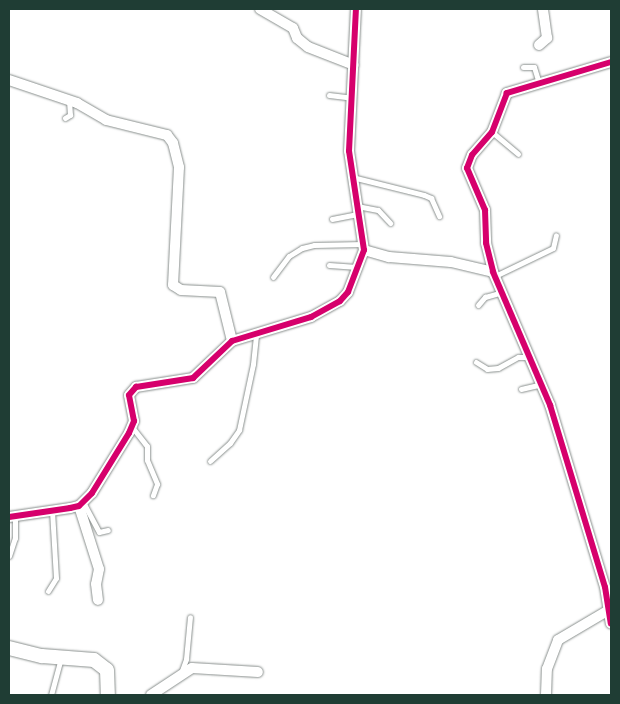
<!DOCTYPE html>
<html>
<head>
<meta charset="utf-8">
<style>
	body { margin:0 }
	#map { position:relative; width:620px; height:704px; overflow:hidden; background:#fff; font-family:Pangolin,sans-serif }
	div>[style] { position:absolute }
	.roads { filter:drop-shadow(0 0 1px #898f8d) drop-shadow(0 0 1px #898f8d) }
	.lane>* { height:5px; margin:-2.5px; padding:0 2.5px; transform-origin:2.5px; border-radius:2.5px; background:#fff }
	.street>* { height:10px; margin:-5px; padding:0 5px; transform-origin:5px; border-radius:5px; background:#fff }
	.secondary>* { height:14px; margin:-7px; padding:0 7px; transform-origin:7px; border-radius:7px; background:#fff }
	.cycleway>* { height:6px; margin:-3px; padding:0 3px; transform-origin:3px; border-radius:3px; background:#d6006c }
	span { translate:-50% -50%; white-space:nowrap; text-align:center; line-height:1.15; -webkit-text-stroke:4.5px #fff; paint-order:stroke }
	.frame { position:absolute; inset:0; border:10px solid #1f3d34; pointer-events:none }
</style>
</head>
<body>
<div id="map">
	<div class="roads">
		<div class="lane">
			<i style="left:523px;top:67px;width:11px"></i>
			<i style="left:534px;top:67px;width:17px;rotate:73deg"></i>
			<i style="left:329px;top:95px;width:23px;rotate:7deg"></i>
			<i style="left:65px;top:118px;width:6px;rotate:-31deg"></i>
			<i style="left:70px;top:115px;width:15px;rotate:-94deg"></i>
			<i style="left:492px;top:132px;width:34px;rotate:40deg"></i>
			<i style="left:352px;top:177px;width:74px;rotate:14deg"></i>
			<i style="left:424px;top:195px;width:8px;rotate:23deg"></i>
			<i style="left:431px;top:198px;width:20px;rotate:66deg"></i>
			<i style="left:357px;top:206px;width:21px;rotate:11deg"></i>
			<i style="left:378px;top:210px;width:18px;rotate:47deg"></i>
			<i style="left:332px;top:219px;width:26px;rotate:-11deg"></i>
			<i style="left:329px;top:265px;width:28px;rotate:4deg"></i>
			<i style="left:495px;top:276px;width:64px;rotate:-25.8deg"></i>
			<i style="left:553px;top:248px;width:13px;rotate:-77deg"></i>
			<i style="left:273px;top:277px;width:26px;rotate:-53deg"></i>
			<i style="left:289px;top:256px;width:15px;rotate:-32deg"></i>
			<i style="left:302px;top:248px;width:12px;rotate:-14deg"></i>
			<i style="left:314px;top:245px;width:49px;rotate:-1.2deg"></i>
			<i style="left:478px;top:305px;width:11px;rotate:-49deg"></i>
			<i style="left:485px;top:297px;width:18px;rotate:-16deg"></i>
			<i style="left:476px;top:362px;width:13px;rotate:32deg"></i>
			<i style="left:487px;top:369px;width:11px;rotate:-5deg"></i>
			<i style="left:498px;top:368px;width:23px;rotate:-29deg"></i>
			<i style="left:518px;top:357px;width:12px"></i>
			<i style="left:521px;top:389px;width:22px;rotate:-13deg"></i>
			<i style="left:132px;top:427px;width:24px;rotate:52deg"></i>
			<i style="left:147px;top:446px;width:14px;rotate:90deg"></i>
			<i style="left:147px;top:460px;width:26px;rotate:67deg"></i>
			<i style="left:157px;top:484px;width:12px;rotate:110deg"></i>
			<i style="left:210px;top:461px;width:27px;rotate:-42deg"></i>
			<i style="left:230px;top:443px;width:16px;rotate:-55deg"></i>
			<i style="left:239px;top:430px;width:67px;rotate:-78deg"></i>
			<i style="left:253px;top:364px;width:30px;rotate:-84deg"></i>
			<i style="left:83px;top:502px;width:34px;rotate:62deg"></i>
			<i style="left:99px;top:532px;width:9px;rotate:-13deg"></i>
			<i style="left:9px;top:556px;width:19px;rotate:-72deg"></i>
			<i style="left:15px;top:538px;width:22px;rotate:-90deg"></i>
			<i style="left:48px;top:591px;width:15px;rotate:-58deg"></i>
			<i style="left:56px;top:578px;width:67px;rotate:-93.4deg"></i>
			<i style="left:181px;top:673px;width:15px;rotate:-70deg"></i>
			<i style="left:186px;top:659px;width:42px;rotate:-84.6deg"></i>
			<i style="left:51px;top:695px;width:38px;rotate:-75deg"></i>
		</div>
		<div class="street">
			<i style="left:260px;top:9px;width:38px;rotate:30deg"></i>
			<i style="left:293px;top:28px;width:11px;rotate:68deg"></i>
			<i style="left:297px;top:38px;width:14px;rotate:39deg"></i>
			<i style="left:308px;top:47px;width:49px;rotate:21.4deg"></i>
			<i style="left:539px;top:45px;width:11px;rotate:-41deg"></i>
			<i style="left:547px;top:38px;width:29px;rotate:-98deg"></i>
			<i style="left:611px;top:62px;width:109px;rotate:163.4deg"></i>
			<i style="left:507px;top:93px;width:42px;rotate:111deg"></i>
			<i style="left:492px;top:132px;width:30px;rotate:131deg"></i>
			<i style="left:472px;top:155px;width:14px;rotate:111deg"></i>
			<i style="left:467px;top:168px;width:46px;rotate:66.8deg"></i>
			<i style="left:485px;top:210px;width:33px;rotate:88deg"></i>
			<i style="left:486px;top:243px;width:30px;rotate:76deg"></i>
			<i style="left:493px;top:272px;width:145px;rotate:66.8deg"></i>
			<i style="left:550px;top:405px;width:190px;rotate:73.2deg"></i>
			<i style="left:605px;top:587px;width:37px;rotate:81deg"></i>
			<i style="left:9px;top:80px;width:72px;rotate:18.7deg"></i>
			<i style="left:77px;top:103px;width:34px;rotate:30deg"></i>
			<i style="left:106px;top:120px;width:63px;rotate:13.8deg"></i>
			<i style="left:167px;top:135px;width:10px;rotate:53deg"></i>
			<i style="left:173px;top:143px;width:25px;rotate:76deg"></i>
			<i style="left:179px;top:167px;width:118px;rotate:92.9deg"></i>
			<i style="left:173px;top:285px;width:9px;rotate:32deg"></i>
			<i style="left:181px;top:290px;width:39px;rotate:3deg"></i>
			<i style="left:220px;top:292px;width:50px;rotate:76.2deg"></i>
			<i style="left:364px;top:250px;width:26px;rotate:16deg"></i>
			<i style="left:389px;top:257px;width:62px;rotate:4.6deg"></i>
			<i style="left:451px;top:262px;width:43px;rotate:13.4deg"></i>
			<i style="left:79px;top:506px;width:66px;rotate:72.4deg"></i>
			<i style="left:99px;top:569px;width:15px;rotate:101deg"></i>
			<i style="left:96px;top:584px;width:16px;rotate:83deg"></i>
			<i style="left:9px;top:517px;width:62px;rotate:-8.4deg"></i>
			<i style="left:70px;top:508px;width:9px;rotate:-13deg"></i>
			<i style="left:79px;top:506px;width:18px;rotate:-45deg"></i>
			<i style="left:92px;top:493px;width:70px;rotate:-58.3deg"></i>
			<i style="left:129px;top:433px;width:13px;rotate:-67deg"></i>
			<i style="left:134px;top:421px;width:26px;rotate:-101deg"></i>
			<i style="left:129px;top:395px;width:11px;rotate:-49deg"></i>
			<i style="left:136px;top:387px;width:58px;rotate:-9deg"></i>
			<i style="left:193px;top:378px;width:54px;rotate:-43.5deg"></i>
			<i style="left:232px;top:341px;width:83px;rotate:-16.9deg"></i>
			<i style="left:311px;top:317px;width:33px;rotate:-29deg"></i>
			<i style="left:340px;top:301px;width:12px;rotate:-48deg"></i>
			<i style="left:348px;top:292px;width:45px;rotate:-69.1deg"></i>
			<i style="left:364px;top:250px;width:100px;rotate:-98.6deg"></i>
			<i style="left:349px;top:151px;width:142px;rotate:-87.2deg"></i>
			<i style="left:151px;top:695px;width:49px;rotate:-33.4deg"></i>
			<i style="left:192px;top:668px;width:66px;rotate:3.5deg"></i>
			<i style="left:546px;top:695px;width:26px;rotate:-88deg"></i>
			<i style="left:547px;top:669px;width:31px;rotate:-69deg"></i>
			<i style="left:558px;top:640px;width:59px;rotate:-30.5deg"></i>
		</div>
		<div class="secondary">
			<i style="left:9px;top:648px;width:34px;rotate:14deg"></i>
			<i style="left:42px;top:656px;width:52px;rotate:4.4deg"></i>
			<i style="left:94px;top:660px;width:16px;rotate:38deg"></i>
			<i style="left:107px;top:670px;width:25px;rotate:88deg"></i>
		</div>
	</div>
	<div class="cycleway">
		<i style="left:611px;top:62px;width:109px;rotate:163.4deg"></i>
		<i style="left:507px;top:93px;width:42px;rotate:111deg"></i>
		<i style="left:492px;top:132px;width:30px;rotate:131deg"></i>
		<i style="left:472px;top:155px;width:14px;rotate:111deg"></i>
		<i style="left:467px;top:168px;width:46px;rotate:66.8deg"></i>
		<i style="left:485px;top:210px;width:33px;rotate:88deg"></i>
		<i style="left:486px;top:243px;width:30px;rotate:76deg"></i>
		<i style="left:493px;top:272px;width:145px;rotate:66.8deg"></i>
		<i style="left:550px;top:405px;width:190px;rotate:73.2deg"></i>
		<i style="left:605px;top:587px;width:37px;rotate:81deg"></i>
		<i style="left:9px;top:517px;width:62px;rotate:-8.4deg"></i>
		<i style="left:70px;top:508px;width:9px;rotate:-13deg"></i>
		<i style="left:79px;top:506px;width:18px;rotate:-45deg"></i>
		<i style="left:92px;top:493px;width:70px;rotate:-58.3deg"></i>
		<i style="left:129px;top:433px;width:13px;rotate:-67deg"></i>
		<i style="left:134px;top:421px;width:26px;rotate:-101deg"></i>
		<i style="left:129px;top:395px;width:11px;rotate:-49deg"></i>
		<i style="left:136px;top:387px;width:58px;rotate:-9deg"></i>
		<i style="left:193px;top:378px;width:54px;rotate:-43.5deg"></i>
		<i style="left:232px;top:341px;width:83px;rotate:-16.9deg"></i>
		<i style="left:311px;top:317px;width:33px;rotate:-29deg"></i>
		<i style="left:340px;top:301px;width:12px;rotate:-48deg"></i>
		<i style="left:348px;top:292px;width:45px;rotate:-69.1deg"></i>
		<i style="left:364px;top:250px;width:100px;rotate:-98.6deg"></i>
		<i style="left:349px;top:151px;width:142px;rotate:-87.2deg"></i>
	</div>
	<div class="frame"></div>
</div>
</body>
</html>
